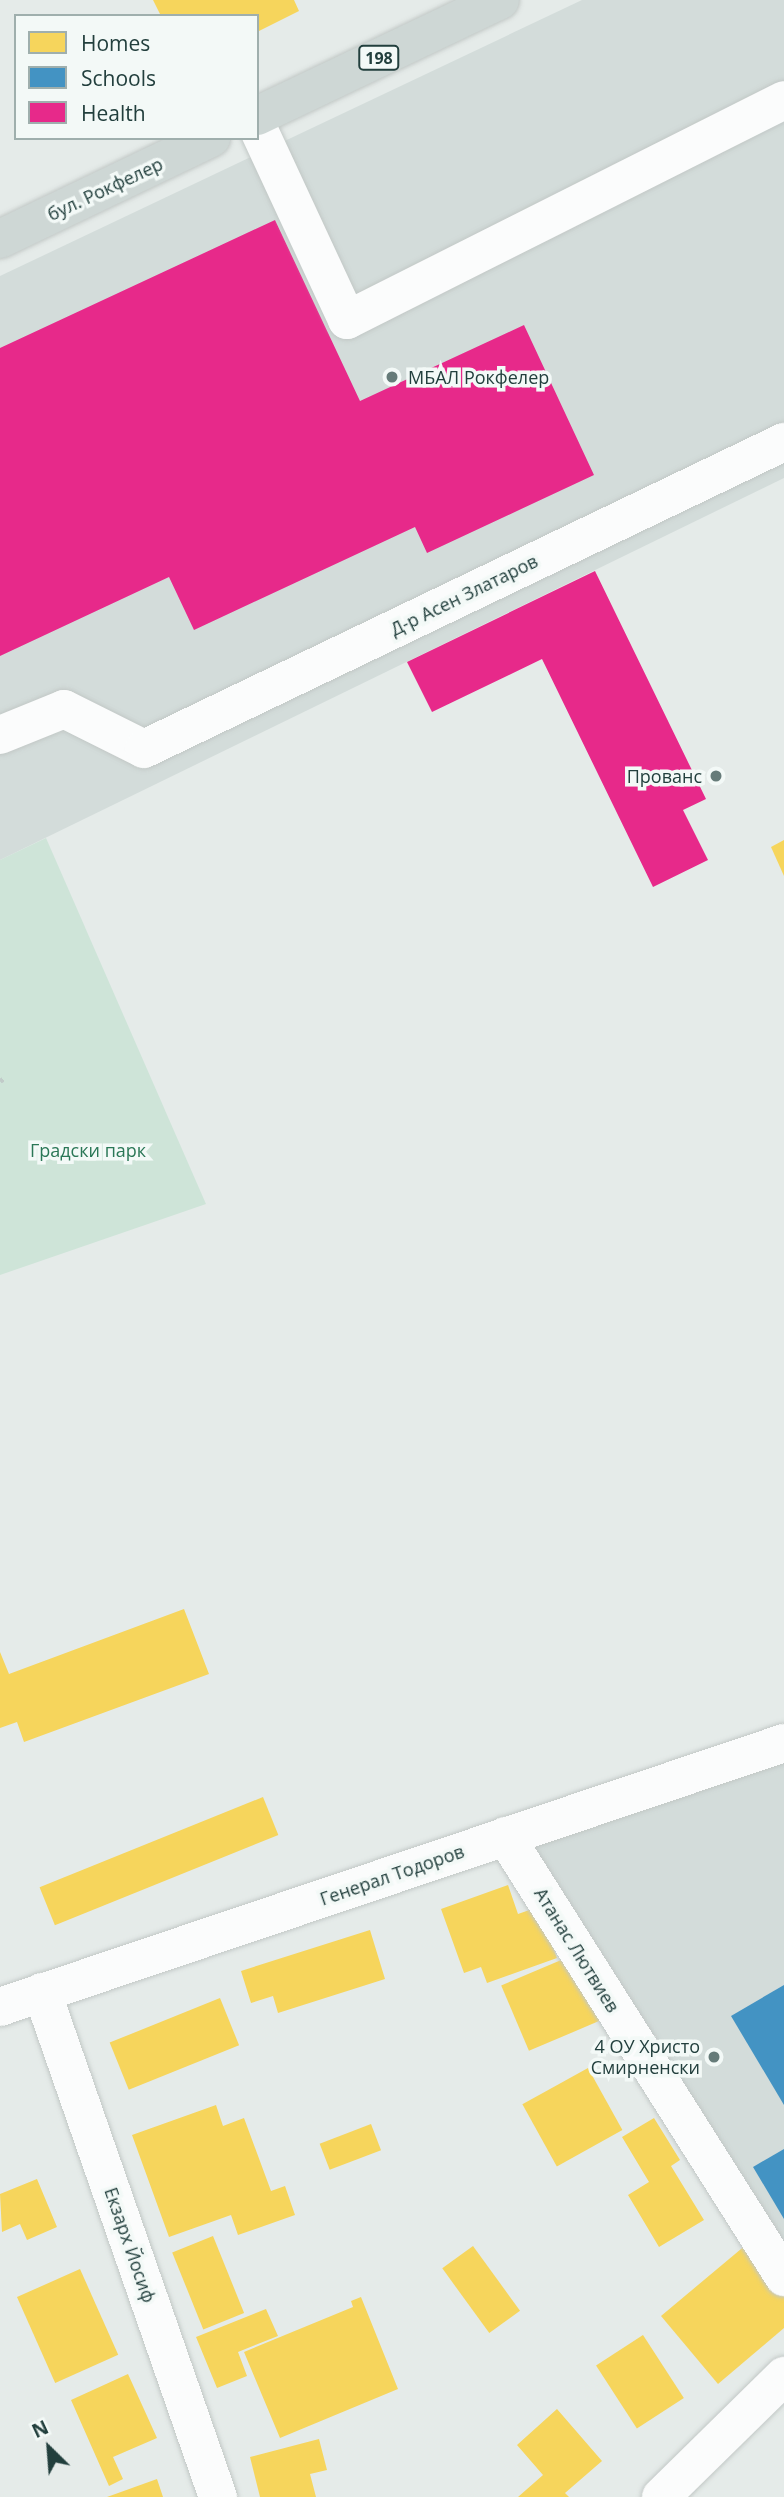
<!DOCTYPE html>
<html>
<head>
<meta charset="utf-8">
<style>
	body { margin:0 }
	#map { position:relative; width:784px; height:2497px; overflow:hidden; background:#e5ebe9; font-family:"Open Sans",sans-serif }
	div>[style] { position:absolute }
	.built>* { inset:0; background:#d3dcda }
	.green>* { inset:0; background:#cee4d8 }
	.homes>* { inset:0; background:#f6d55c; transform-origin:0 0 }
	.schools>* { inset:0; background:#4393c3 }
	.health>* { inset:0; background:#e7298a }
	.path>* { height:4.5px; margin-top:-2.25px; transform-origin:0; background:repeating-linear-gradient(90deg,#c1cbc9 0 3.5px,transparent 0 8.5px) }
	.roads { filter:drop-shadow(0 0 2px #c2c8c6) drop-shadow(0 0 2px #c2c8c6) }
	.street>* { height:38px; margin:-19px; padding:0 19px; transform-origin:19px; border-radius:19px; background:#fbfcfc }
	.primary>* { height:38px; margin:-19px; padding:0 19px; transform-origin:19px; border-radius:19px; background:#ced7d5 }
	.dots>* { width:19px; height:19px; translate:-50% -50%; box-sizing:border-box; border:4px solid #f3f9f7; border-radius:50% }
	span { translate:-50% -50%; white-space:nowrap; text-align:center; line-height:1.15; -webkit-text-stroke:7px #f3f9f7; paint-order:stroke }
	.shield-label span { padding:2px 5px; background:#f3f9f7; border:2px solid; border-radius:5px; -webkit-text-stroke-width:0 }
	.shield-label { font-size:16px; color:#223f3d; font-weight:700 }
	.street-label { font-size:18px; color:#223f3d }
	.poi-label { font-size:18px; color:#223f3d }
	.left { translate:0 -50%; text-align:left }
	.right { translate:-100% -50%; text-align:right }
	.park-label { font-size:18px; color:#2a7756 }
	.legend { position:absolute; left:14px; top:14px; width:245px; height:126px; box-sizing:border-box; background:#f3f9f7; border:2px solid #9fafad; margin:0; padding:9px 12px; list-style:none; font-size:21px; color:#223f3d }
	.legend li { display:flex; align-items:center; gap:14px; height:35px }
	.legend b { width:35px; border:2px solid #9fafad }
	.north { position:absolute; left:14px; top:2413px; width:70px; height:70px; -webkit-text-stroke:5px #f3f9f7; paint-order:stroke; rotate:335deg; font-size:19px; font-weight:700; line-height:28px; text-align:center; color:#223f3d }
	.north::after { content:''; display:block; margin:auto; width:24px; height:32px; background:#223f3d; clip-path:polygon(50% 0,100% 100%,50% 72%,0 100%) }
</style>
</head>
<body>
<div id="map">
	<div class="built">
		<i style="clip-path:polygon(582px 0,784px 0,784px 478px,0 860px,0 276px)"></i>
		<i style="clip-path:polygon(784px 1743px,784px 2277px,505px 1836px)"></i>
	</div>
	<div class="green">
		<i style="clip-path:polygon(46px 838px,206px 1204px,0 1275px,0 860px)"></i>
	</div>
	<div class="homes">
		<i style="clip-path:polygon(153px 0,294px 0,299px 11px,257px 32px,257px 16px,161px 16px)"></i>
		<i style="clip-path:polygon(784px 840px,784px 876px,771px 847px)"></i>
		<i style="clip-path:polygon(184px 1609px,209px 1674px,24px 1742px,17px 1722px,0 1728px,0 1652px,9px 1674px)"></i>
		<i style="left:263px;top:1797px;width:41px;height:241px;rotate:68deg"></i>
		<i style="clip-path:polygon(508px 1885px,518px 1914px,538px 1907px,557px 1958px,487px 1983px,481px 1967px,464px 1973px,441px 1909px)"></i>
		<i style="clip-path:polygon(370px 1930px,385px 1979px,278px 2013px,273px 1996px,251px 2003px,241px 1971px)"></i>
		<i style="left:573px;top:1955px;width:71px;height:78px;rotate:67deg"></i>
		<i style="left:220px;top:1998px;width:51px;height:119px;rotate:68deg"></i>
		<i style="left:588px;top:2068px;width:71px;height:75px;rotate:61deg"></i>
		<i style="clip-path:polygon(216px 2105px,223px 2126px,244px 2118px,271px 2191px,285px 2186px,295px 2215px,238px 2235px,231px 2215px,169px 2237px,132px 2135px)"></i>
		<i style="clip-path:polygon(654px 2118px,680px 2160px,671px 2166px,704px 2220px,659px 2247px,628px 2195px,649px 2182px,622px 2137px)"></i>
		<i style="left:371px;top:2124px;width:28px;height:55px;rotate:69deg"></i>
		<i style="clip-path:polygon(37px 2179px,57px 2227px,27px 2240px,20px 2224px,2px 2232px,0 2194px)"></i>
		<i style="left:213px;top:2236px;width:83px;height:44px;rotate:68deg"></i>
		<i style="clip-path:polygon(747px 2244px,784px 2287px,784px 2328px,718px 2384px,661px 2316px)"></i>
		<i style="left:473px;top:2246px;width:80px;height:38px;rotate:54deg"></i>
		<i style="left:80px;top:2269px;width:94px;height:69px;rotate:66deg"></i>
		<i style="clip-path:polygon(361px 2297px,398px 2389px,280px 2438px,244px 2352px,353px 2307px,351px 2301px)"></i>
		<i style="clip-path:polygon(266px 2309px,278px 2336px,238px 2352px,247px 2376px,217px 2388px,196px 2337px)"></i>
		<i style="left:643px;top:2335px;width:75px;height:56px;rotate:57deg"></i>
		<i style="clip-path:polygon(128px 2374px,157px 2438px,113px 2457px,123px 2479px,109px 2486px,71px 2400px)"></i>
		<i style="clip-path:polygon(557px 2409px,602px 2461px,565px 2493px,569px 2497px,518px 2497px,543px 2475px,517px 2445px)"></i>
		<i style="clip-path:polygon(319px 2439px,327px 2470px,310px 2474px,316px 2497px,260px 2497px,250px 2457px)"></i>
		<i style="clip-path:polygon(157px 2479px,163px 2497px,107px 2497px)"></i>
	</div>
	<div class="schools">
		<i style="clip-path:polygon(784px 1985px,784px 2105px,731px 2016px)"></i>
		<i style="clip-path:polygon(784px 2149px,784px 2219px,753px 2167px)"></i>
	</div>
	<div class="health">
		<i style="clip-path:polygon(275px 220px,360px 401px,524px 325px,594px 475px,427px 553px,415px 527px,194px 630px,169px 577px,0 656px,0 348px)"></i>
		<i style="clip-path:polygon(595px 571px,706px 799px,683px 810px,708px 860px,653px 887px,542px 659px,432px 712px,407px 662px)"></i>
	</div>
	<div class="path">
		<i style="left:0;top:1081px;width:4px;rotate:-34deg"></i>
	</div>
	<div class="roads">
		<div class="street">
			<i style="left:257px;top:126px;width:214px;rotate:65.1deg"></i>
			<i style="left:347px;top:320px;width:489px;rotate:-26.7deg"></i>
			<i style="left:0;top:735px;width:69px;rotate:-22.1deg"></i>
			<i style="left:64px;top:709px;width:89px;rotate:26.6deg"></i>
			<i style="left:144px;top:749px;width:710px;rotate:-25.63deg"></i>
			<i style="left:505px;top:1836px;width:522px;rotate:57.68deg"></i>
			<i style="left:42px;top:1992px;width:535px;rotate:70.79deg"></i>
			<i style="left:0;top:2007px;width:827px;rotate:-18.61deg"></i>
			<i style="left:661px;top:2497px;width:173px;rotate:-44.5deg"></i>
		</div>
		<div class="primary">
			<i style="left:257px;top:116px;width:269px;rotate:-25.5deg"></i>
			<i style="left:0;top:239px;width:234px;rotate:-25.6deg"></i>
		</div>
	</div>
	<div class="dots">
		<i style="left:392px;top:377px;background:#667b79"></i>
		<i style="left:716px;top:776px;background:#667b79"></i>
		<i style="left:714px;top:2057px;background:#667b79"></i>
	</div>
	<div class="shield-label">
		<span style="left:379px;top:58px">198</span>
	</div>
	<div class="street-label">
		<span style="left:105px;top:189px;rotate:-25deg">бул. Рокфелер</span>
		<span style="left:464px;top:595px;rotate:-26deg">Д-р Асен Златаров</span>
		<span style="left:392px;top:1875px;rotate:-19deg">Генерал Тодоров</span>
		<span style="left:577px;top:1950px;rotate:58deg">Атанас Лютвиев</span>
		<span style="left:130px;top:2245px;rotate:71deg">Екзарх Йосиф</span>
	</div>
	<div class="poi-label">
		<span class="left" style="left:408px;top:377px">МБАЛ Рокфелер</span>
		<span class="right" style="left:702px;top:776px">Прованс</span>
		<span class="right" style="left:700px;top:2057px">4 ОУ Христо<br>Смирненски</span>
	</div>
	<div class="park-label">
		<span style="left:88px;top:1150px">Градски парк</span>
	</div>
	<ul class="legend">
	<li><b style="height:19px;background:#f6d55c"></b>Homes</li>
	<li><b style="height:19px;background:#4393c3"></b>Schools</li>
	<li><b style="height:19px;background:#e7298a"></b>Health</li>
	</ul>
	<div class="north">N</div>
</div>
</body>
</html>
